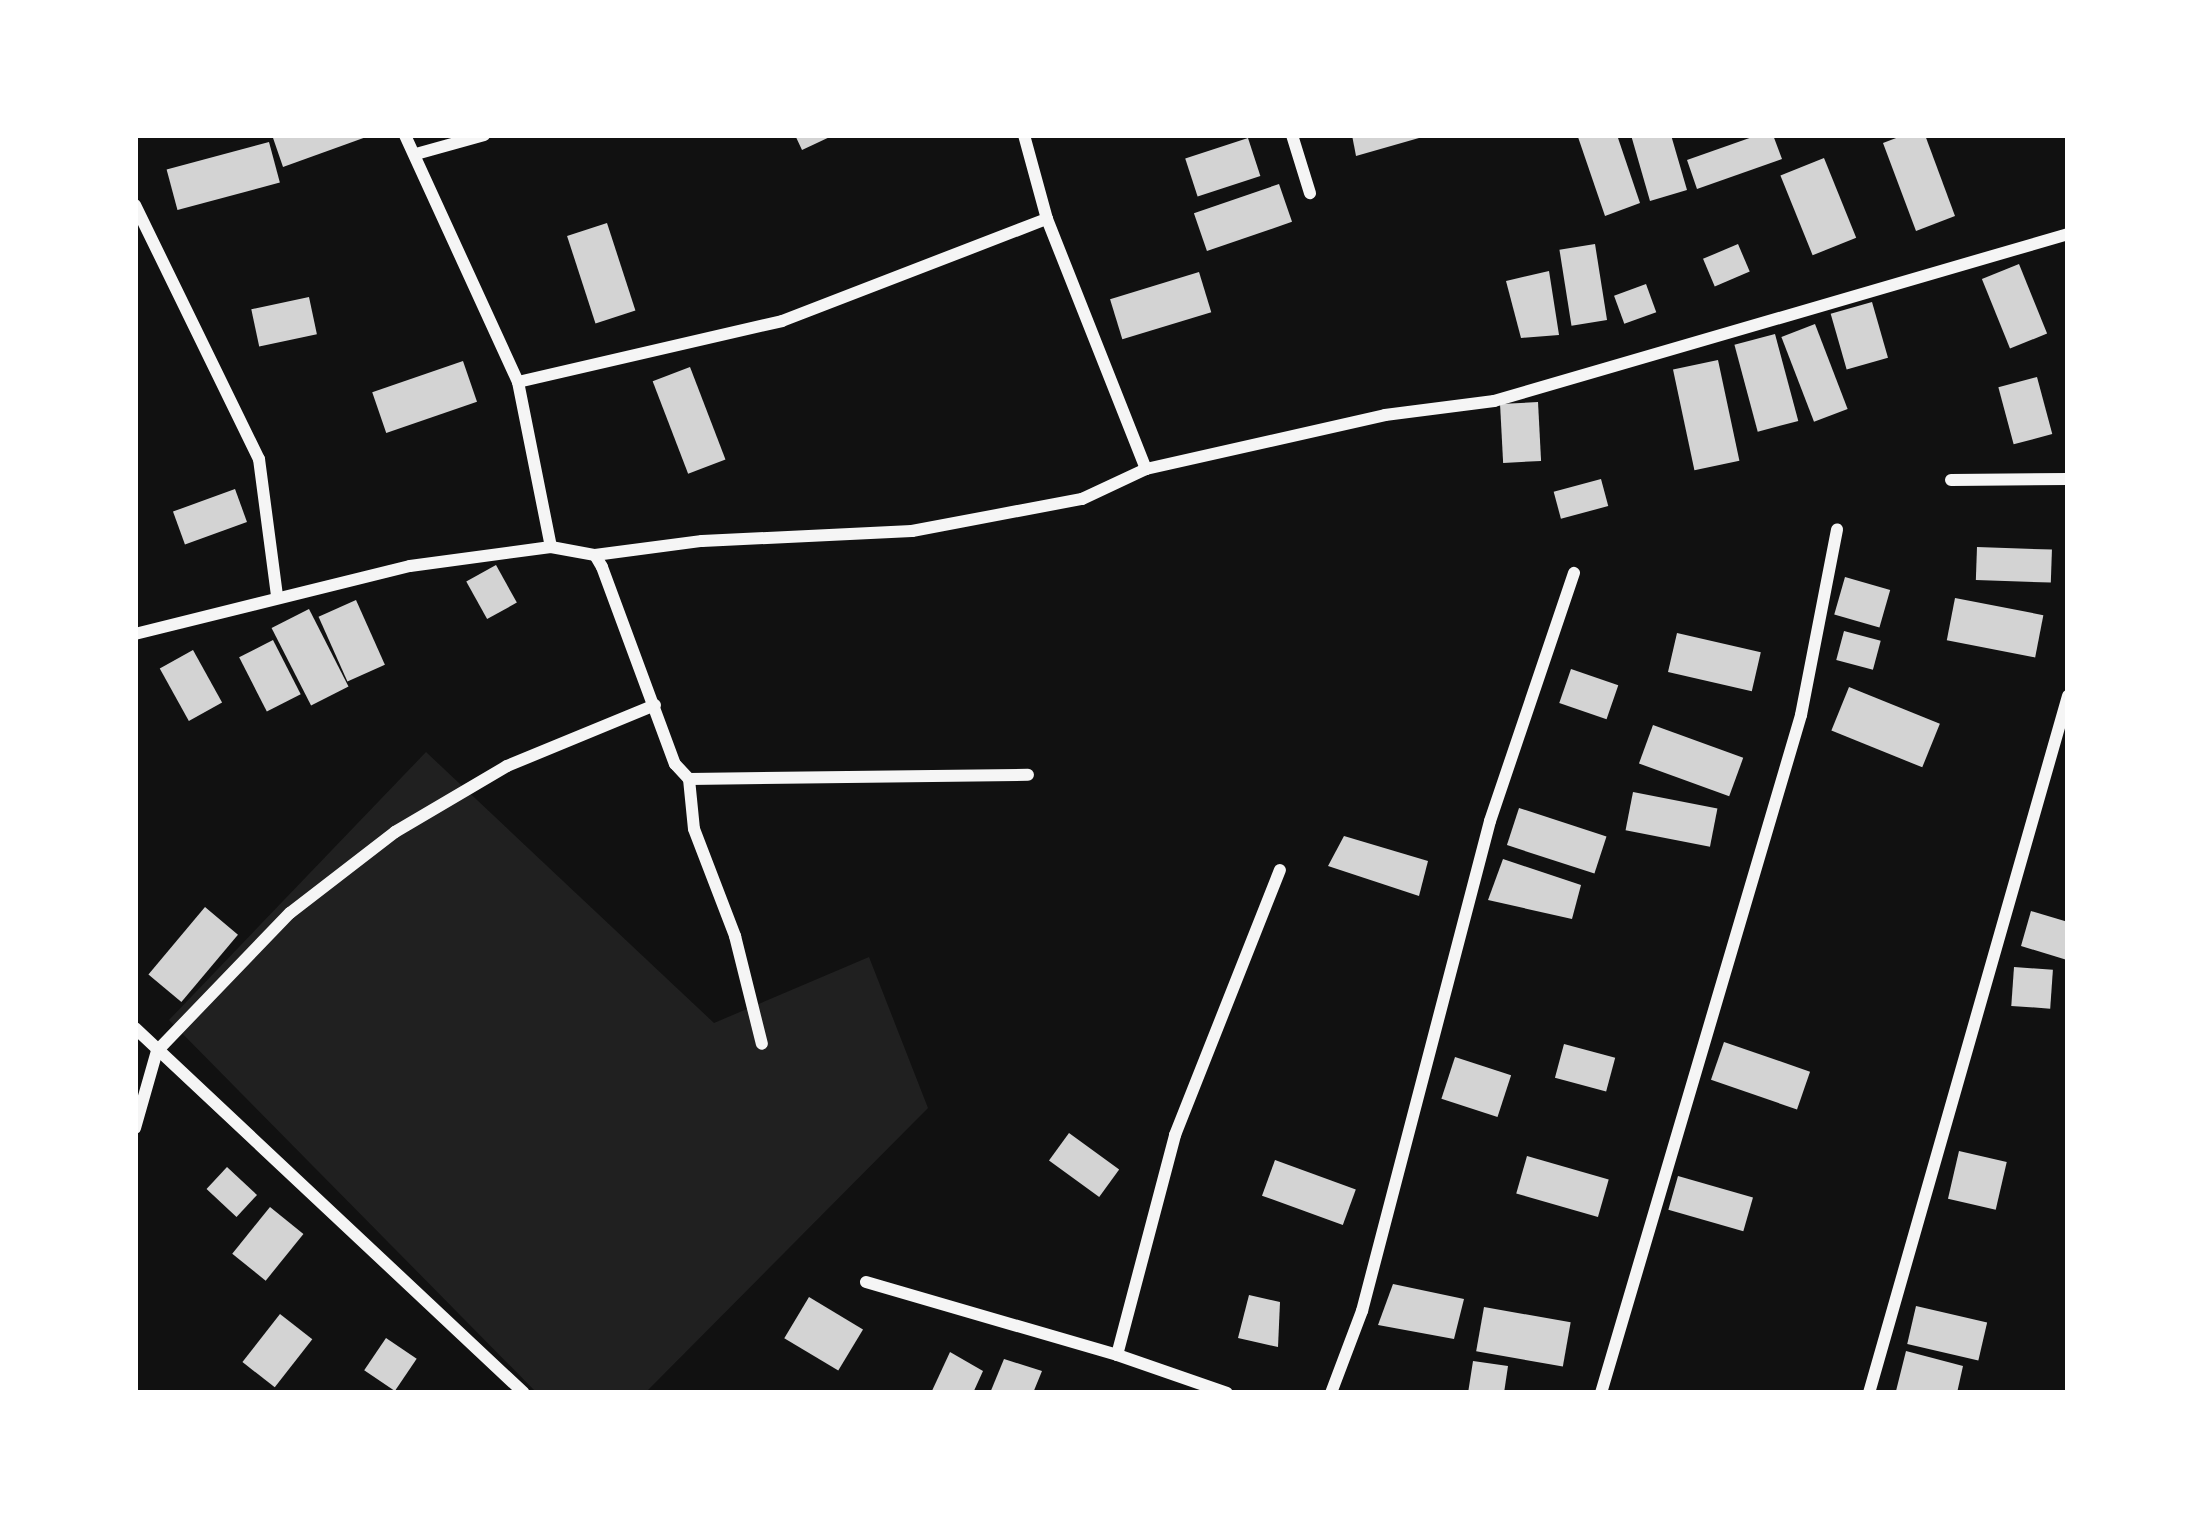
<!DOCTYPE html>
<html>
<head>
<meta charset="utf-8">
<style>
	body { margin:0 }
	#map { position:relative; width:2203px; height:1528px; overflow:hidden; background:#111; font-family:"Exo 2",sans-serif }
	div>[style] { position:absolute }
	.green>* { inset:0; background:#202020 }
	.building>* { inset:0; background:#d3d3d3; transform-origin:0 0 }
	.minor>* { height:12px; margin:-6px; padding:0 6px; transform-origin:6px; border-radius:6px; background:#f5f5f5 }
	span { translate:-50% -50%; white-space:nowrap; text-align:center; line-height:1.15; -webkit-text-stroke:9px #fff; paint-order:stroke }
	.frame { position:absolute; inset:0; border:138px solid #fff; pointer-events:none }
</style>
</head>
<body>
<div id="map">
	<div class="green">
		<i style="clip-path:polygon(426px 752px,714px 1023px,869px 957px,928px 1108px,645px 1393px,537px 1393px,169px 1020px)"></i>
	</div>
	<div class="building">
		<i style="clip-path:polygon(272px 135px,368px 135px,369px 136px,283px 167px)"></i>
		<i style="clip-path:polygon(795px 135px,834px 135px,802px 150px)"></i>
		<i style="clip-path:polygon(1352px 135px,1426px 135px,1426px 136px,1356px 156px)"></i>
		<i style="clip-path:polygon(1617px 135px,1640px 203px,1605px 216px,1578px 137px)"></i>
		<i style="clip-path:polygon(1631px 135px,1671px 135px,1687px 190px,1650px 201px)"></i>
		<i style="clip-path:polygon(1758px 135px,1773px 135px,1782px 159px,1697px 189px,1687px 160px)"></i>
		<i style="clip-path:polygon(1904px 135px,1925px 135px,1955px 216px,1916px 231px,1883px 143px)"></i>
		<i style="left:1248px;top:138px;width:40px;height:66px;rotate:72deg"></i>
		<i style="left:269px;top:142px;width:42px;height:106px;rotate:75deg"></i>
		<i style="left:1824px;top:158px;width:86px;height:47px;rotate:68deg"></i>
		<i style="left:1279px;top:184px;width:40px;height:90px;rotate:71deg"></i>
		<i style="left:607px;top:223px;width:92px;height:42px;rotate:72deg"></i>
		<i style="left:1595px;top:244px;width:77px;height:36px;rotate:81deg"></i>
		<i style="left:1738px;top:244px;width:30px;height:38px;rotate:67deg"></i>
		<i style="left:2019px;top:264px;width:75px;height:40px;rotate:68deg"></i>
		<i style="clip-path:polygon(1549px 271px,1559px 335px,1521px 338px,1506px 281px)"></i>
		<i style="left:1199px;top:272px;width:42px;height:93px;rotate:73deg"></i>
		<i style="left:1646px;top:284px;width:30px;height:34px;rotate:70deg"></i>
		<i style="left:309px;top:297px;width:38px;height:59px;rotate:78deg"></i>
		<i style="left:1872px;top:302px;width:58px;height:43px;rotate:74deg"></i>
		<i style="left:1815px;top:324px;width:91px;height:36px;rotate:69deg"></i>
		<i style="left:1775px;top:334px;width:90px;height:42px;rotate:75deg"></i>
		<i style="left:1718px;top:360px;width:103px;height:46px;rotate:78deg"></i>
		<i style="left:463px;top:361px;width:43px;height:96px;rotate:71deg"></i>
		<i style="left:690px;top:367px;width:99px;height:40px;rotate:69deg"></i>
		<i style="left:2037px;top:377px;width:59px;height:40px;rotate:75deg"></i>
		<i style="left:1538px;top:402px;width:59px;height:38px;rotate:87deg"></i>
		<i style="left:1601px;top:479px;width:28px;height:49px;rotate:75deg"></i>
		<i style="left:235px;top:489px;width:35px;height:66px;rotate:70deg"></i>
		<i style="left:1977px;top:547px;width:75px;height:33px;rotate:2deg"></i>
		<i style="left:496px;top:565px;width:43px;height:34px;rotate:61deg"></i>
		<i style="left:1845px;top:577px;width:47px;height:39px;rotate:16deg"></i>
		<i style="left:1955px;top:598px;width:90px;height:43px;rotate:11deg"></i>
		<i style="left:356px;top:600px;width:71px;height:41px;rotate:66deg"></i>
		<i style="left:309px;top:609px;width:87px;height:42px;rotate:63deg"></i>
		<i style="left:1844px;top:631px;width:38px;height:30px;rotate:15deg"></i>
		<i style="left:1677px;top:633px;width:86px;height:40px;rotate:13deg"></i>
		<i style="left:273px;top:640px;width:61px;height:38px;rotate:63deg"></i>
		<i style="left:193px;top:650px;width:60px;height:38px;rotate:61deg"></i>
		<i style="left:1571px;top:669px;width:50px;height:36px;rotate:19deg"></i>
		<i style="left:1849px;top:687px;width:98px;height:47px;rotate:22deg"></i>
		<i style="left:1653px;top:725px;width:96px;height:41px;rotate:20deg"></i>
		<i style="left:1633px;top:792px;width:86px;height:39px;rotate:11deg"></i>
		<i style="left:1519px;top:808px;width:92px;height:39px;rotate:18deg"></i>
		<i style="clip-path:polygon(1344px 836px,1428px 861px,1419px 896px,1328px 866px)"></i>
		<i style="clip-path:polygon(1503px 859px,1581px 885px,1572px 919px,1488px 900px)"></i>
		<i style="left:205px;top:907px;width:43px;height:88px;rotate:40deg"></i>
		<i style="clip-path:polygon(2031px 911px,2068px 922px,2067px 960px,2021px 946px)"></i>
		<i style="left:2014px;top:967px;width:39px;height:39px;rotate:4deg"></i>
		<i style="left:1724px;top:1042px;width:91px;height:40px;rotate:19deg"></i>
		<i style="left:1564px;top:1044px;width:53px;height:35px;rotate:15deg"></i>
		<i style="left:1455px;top:1057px;width:59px;height:44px;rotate:18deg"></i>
		<i style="left:1069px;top:1133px;width:62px;height:34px;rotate:36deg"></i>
		<i style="left:1959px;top:1151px;width:49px;height:49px;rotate:13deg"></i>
		<i style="left:1527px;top:1156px;width:85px;height:39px;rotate:16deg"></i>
		<i style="left:1275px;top:1160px;width:86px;height:38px;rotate:20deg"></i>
		<i style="left:227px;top:1167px;width:41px;height:30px;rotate:43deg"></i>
		<i style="left:1678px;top:1176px;width:78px;height:35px;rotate:16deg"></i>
		<i style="left:270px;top:1207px;width:43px;height:60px;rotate:39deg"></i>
		<i style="clip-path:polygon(1393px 1284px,1464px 1299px,1454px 1339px,1378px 1325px)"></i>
		<i style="clip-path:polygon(1249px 1295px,1280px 1302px,1278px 1347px,1238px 1338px)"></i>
		<i style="left:809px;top:1297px;width:63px;height:48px;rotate:31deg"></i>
		<i style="left:1916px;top:1306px;width:73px;height:39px;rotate:13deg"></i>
		<i style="left:1484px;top:1307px;width:88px;height:45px;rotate:10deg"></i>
		<i style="left:280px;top:1314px;width:41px;height:61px;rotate:38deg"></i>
		<i style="left:386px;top:1338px;width:37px;height:39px;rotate:34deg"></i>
		<i style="clip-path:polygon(1906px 1351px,1963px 1366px,1957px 1393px,1896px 1391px)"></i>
		<i style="clip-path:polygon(950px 1352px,983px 1371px,973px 1393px,931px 1393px)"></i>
		<i style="clip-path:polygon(1004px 1359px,1042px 1371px,1033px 1393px,990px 1393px)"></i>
		<i style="clip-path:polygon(1473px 1361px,1508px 1366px,1504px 1393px,1468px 1393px)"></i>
	</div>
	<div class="minor">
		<i style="left:1024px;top:135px;width:87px;rotate:74.7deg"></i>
		<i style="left:1047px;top:219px;width:269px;rotate:68.4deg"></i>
		<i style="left:1292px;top:135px;width:61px;rotate:72.8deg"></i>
		<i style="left:416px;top:154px;width:71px;rotate:-15.6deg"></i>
		<i style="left:135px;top:205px;width:283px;rotate:64deg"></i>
		<i style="left:259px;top:459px;width:138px;rotate:82.5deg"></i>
		<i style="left:518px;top:382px;width:271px;rotate:-13deg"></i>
		<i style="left:782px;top:321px;width:284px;rotate:-21.1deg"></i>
		<i style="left:1951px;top:480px;width:117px;rotate:-0.5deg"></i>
		<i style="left:551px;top:547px;width:45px;rotate:10.3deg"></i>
		<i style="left:595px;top:555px;width:14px;rotate:60deg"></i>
		<i style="left:602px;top:567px;width:210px;rotate:69.7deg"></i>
		<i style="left:675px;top:764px;width:21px;rotate:47deg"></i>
		<i style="left:689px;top:779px;width:339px;rotate:-0.7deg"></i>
		<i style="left:595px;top:555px;width:108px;rotate:-7.5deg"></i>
		<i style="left:702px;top:541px;width:210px;rotate:-2.7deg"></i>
		<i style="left:912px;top:531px;width:173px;rotate:-10.7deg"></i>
		<i style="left:1082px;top:499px;width:71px;rotate:-25.1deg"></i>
		<i style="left:1146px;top:469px;width:245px;rotate:-12.7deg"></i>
		<i style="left:1385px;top:415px;width:110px;rotate:-7.3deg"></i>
		<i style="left:1494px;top:401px;width:598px;rotate:-16.22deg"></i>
		<i style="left:135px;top:634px;width:283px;rotate:-13.9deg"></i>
		<i style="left:410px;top:566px;width:142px;rotate:-7.7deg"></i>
		<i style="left:551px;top:547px;width:168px;rotate:-101.3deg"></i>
		<i style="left:518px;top:382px;width:272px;rotate:-114.6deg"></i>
		<i style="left:689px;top:779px;width:50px;rotate:84.3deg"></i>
		<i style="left:694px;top:829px;width:115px;rotate:69deg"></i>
		<i style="left:735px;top:936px;width:111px;rotate:76deg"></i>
		<i style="left:135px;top:1028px;width:533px;rotate:43.18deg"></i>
		<i style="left:135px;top:1128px;width:80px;rotate:-74.1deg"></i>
		<i style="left:157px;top:1051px;width:192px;rotate:-46.1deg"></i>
		<i style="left:290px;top:913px;width:133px;rotate:-37.6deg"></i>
		<i style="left:395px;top:832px;width:130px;rotate:-30.5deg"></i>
		<i style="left:507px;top:766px;width:160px;rotate:-22.4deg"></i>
		<i style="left:866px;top:1282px;width:261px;rotate:16.2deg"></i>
		<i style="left:1227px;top:1393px;width:116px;rotate:-160.9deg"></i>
		<i style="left:1117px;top:1355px;width:228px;rotate:-75.2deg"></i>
		<i style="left:1175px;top:1135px;width:285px;rotate:-68.4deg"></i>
		<i style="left:1331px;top:1393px;width:88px;rotate:-69.3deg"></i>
		<i style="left:1362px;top:1311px;width:506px;rotate:-75.36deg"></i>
		<i style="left:1490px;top:821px;width:262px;rotate:-71.3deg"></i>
		<i style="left:1601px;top:1393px;width:707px;rotate:-73.56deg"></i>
		<i style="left:1801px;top:715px;width:189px;rotate:-79deg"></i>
		<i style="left:1869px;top:1393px;width:725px;rotate:-74.07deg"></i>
	</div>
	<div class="frame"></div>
</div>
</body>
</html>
